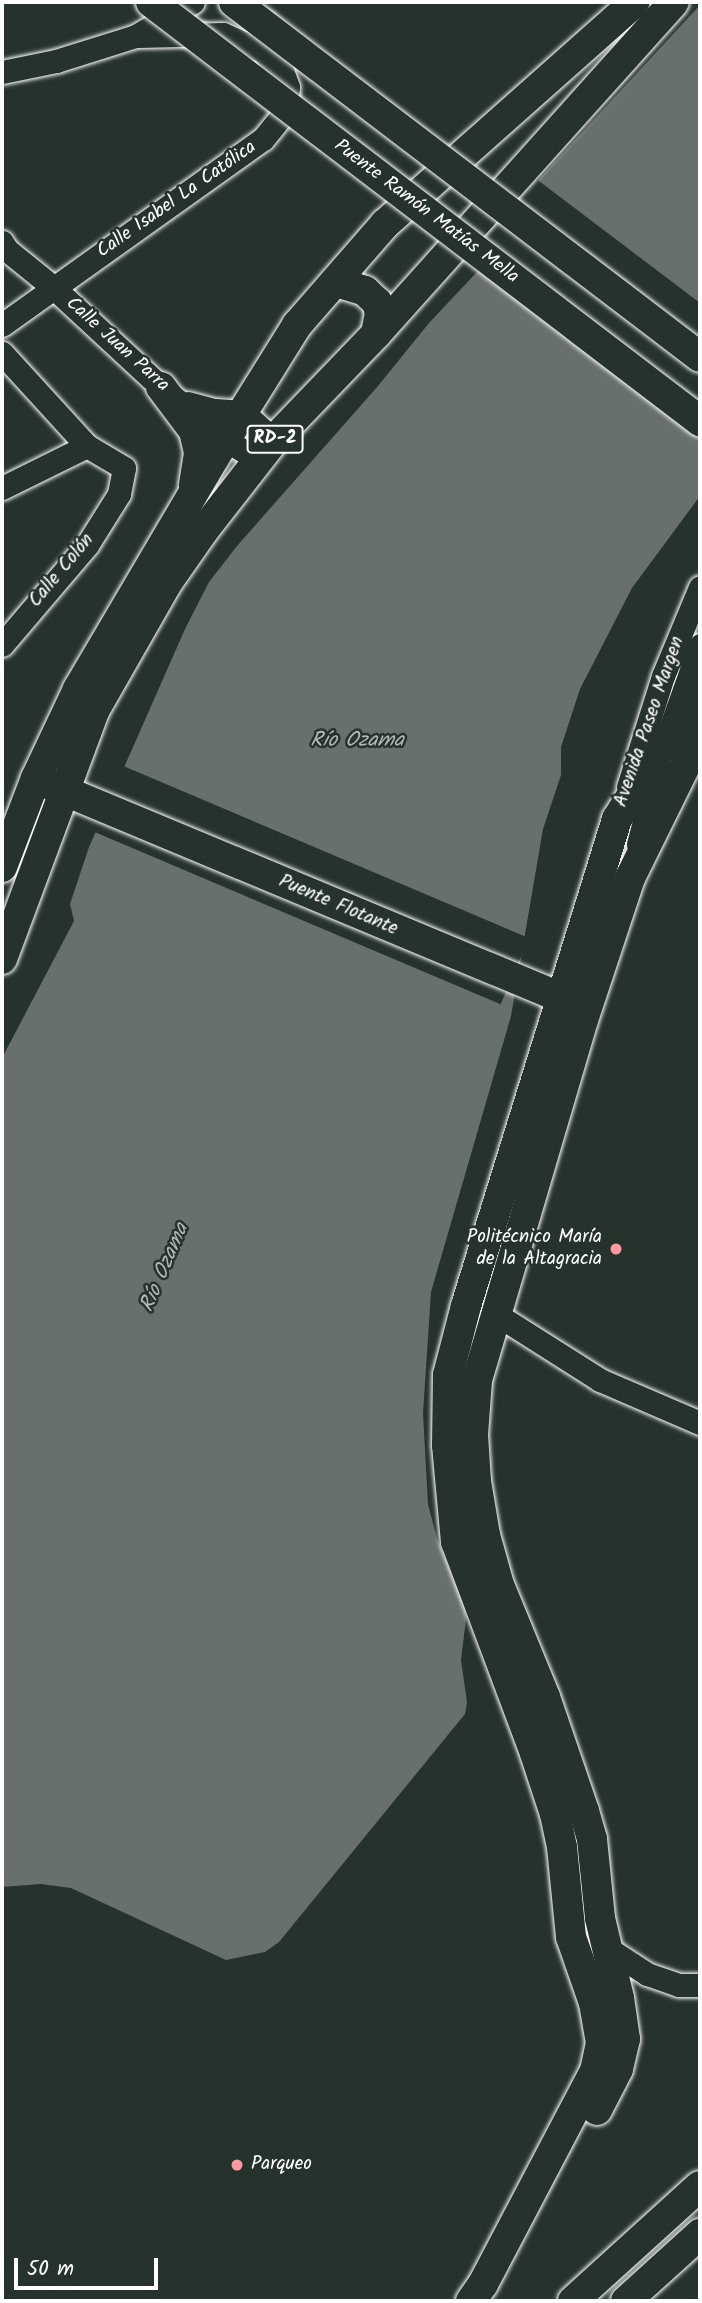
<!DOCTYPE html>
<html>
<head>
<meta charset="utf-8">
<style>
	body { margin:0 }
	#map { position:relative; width:702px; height:2303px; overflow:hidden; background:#26332d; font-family:Kalam,sans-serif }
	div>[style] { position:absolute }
	.water>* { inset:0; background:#67706c }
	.pier>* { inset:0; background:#26332d; transform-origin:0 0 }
	.roads { filter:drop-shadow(0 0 2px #fff) drop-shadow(0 0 2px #fff) }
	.minor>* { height:23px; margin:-11.5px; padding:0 11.5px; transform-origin:11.5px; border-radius:11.5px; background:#26332d }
	.major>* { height:30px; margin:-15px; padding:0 15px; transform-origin:15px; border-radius:15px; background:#26332d }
	.bridges { filter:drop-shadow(0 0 2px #fff) drop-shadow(0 0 2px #fff) }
	.major-bridge>* { height:30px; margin:-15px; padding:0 15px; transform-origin:15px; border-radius:15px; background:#26332d }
	.dots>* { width:19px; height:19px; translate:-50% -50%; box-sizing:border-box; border:4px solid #26332d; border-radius:50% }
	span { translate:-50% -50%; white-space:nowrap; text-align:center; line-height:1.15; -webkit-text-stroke:5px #26332d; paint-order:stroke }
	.shield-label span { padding:2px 5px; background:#26332d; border:2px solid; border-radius:5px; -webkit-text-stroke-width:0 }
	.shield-label { font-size:18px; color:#fff; font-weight:700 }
	.street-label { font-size:19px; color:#fff }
	.poi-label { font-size:19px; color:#fff }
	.right { translate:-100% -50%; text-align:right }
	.left { translate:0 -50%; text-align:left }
	.water-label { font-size:21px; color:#b3b8b6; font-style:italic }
	.frame { position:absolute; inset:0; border:4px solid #fff; pointer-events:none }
	.scale { position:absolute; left:14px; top:2258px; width:144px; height:32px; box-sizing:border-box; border:4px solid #fff; border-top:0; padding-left:9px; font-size:21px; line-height:24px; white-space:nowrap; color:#fff; -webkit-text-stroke:5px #26332d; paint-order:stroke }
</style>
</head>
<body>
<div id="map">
	<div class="water">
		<i style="clip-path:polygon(700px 5px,700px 496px,632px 588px,580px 689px,561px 747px,561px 775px,543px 829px,511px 1016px,431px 1292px,423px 1413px,428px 1504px,437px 1539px,464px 1604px,466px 1619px,461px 1660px,467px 1702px,465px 1714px,279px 1942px,265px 1952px,226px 1960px,71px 1888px,41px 1884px,2px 1887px,2px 1058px,74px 921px,70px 904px,89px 847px,185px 629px,209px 582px,237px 546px,378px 386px,429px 323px,477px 272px,540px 178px)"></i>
	</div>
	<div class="pier">
		<i style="clip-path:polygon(535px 178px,700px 303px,700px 439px,476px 267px)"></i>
		<i style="left:121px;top:765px;width:443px;height:72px;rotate:23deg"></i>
	</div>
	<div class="roads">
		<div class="minor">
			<i style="left:138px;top:36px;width:85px;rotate:-1.3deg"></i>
			<i style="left:223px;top:34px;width:45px;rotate:23.7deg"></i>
			<i style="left:264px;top:52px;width:26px;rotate:54deg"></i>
			<i style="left:2px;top:72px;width:55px;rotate:-11.5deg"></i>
			<i style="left:56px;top:61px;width:84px;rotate:-17.4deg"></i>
			<i style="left:136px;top:36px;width:66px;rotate:-30.8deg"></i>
			<i style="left:2px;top:242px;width:9px;rotate:58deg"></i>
			<i style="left:7px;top:250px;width:60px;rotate:39deg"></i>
			<i style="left:54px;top:288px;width:146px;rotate:42.8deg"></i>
			<i style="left:161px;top:387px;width:84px;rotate:39.2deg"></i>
			<i style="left:226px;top:440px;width:38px;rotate:32deg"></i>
			<i style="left:2px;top:325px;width:320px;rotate:-35.5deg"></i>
			<i style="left:263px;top:139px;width:35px;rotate:-51deg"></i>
			<i style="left:285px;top:112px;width:25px;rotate:-83deg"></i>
			<i style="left:288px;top:87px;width:68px;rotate:-109.8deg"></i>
			<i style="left:2px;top:353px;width:126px;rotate:47.6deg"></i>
			<i style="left:188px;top:403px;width:28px;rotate:15deg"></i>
			<i style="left:215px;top:410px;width:28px;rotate:4deg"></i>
			<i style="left:243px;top:412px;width:42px;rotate:42.1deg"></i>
			<i style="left:2px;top:488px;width:95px;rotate:-26.3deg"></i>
			<i style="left:87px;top:446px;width:43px;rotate:30.7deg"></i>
			<i style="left:124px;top:468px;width:26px;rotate:101deg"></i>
			<i style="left:119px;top:494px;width:60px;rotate:122.1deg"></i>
			<i style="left:87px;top:545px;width:131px;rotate:130.4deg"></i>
			<i style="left:671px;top:726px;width:86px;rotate:-70.3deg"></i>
			<i style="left:628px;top:787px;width:116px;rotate:-72.5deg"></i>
			<i style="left:663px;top:676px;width:96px;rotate:-67.4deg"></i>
			<i style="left:638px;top:844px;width:82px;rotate:-75.1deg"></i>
			<i style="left:496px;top:1314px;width:123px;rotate:32.4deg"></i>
			<i style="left:600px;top:1380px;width:109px;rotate:23.3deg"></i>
			<i style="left:607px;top:1948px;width:48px;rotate:33deg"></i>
			<i style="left:647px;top:1974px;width:34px;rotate:19deg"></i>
			<i style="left:679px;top:1985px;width:21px"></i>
		</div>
		<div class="major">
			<i style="left:336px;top:282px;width:30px;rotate:17deg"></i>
			<i style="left:365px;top:291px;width:16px;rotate:43deg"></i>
			<i style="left:377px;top:302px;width:11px;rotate:75deg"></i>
			<i style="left:380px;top:313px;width:21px;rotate:101deg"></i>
			<i style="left:161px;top:387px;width:55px;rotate:53.1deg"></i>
			<i style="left:194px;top:431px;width:23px;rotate:77deg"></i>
			<i style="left:199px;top:453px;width:33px;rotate:99deg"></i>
			<i style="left:694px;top:657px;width:6px;rotate:18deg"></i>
			<i style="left:48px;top:784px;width:577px;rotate:22.61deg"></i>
			<i style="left:2px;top:867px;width:95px;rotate:-69.1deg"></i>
			<i style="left:36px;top:778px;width:98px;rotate:-64.7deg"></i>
			<i style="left:78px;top:689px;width:268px;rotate:-59.5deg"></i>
			<i style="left:214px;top:458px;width:157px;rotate:-58deg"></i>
			<i style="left:297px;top:325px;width:134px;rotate:-48.9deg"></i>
			<i style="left:385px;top:224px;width:334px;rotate:-41.6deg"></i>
			<i style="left:2px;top:959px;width:265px;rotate:-69.6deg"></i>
			<i style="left:94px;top:711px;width:147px;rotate:-60.3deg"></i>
			<i style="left:167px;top:583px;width:65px;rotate:-55.1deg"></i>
			<i style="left:204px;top:530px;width:114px;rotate:-52.1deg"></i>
			<i style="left:274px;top:440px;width:147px;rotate:-46.1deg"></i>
			<i style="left:376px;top:334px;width:446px;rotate:-48.1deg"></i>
			<i style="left:597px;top:2110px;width:46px;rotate:-62.9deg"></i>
			<i style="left:618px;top:2069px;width:31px;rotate:-77deg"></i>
			<i style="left:625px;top:2039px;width:41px;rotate:-98.3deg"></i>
			<i style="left:619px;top:1998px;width:82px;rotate:-103.4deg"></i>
			<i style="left:600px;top:1918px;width:79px;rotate:-95.8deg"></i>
			<i style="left:592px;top:1839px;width:29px;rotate:-106deg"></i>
			<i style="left:584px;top:1811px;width:120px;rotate:-108.9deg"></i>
			<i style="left:545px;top:1697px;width:121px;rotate:-112.3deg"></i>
			<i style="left:499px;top:1585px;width:52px;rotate:-105.6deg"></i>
			<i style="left:485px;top:1535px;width:55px;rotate:-99.5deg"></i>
			<i style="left:476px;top:1481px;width:46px;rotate:-93.7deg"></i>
			<i style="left:473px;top:1435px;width:55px;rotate:-85.8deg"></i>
			<i style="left:477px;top:1380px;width:375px;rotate:-73.6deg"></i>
			<i style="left:583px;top:1020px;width:150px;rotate:-71.7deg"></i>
			<i style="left:630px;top:878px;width:158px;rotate:-63.8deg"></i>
			<i style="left:471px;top:2301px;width:21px;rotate:-55deg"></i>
			<i style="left:483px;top:2284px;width:241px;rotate:-62.3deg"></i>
			<i style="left:595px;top:2071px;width:29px;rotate:-78deg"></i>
			<i style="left:601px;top:2043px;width:41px;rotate:-99.9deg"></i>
			<i style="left:594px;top:2003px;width:70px;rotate:-109.2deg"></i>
			<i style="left:571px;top:1937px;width:90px;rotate:-95.7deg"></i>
			<i style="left:562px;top:1847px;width:34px;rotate:-102deg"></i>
			<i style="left:555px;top:1814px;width:64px;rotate:-108.2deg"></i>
			<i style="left:535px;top:1753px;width:225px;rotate:-110.5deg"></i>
			<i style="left:456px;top:1542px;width:97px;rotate:-95.3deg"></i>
			<i style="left:447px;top:1445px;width:70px;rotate:-89.2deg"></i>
			<i style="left:448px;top:1375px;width:71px;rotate:-75.4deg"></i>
			<i style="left:466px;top:1306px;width:510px;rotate:-72.77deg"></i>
			<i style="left:617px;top:819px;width:92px;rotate:-57.9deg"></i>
			<i style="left:666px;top:741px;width:56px;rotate:-52.9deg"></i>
			<i style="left:573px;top:2301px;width:171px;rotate:-42.2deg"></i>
			<i style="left:626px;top:2301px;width:100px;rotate:-42.2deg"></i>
		</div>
	</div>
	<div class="bridges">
		<div class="major-bridge">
			<i style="left:151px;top:2px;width:691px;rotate:37.35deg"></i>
			<i style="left:234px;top:2px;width:586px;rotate:37.3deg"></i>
		</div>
	</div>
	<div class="dots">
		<i style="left:616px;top:1249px;background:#ff9aa2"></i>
		<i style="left:237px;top:2165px;background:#ff9aa2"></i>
	</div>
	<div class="shield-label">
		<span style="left:275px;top:439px">RD-2</span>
	</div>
	<div class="street-label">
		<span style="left:177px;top:200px;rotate:-35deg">Calle Isabel La Católica</span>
		<span style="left:426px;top:212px;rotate:37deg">Puente Ramón Matías Mella</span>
		<span style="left:117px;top:345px;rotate:42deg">Calle Juan Parra</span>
		<span style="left:62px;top:571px;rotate:-50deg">Calle Colón</span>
		<span style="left:650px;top:722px;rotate:-71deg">Avenida Paseo Margen</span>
		<span style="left:338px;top:906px;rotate:23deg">Puente Flotante</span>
	</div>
	<div class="poi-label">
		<span class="right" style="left:602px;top:1249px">Politécnico María<br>de la Altagracia</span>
		<span class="left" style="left:251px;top:2165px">Parqueo</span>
	</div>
	<div class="water-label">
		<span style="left:357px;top:741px">Río Ozama</span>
		<span style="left:165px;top:1268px;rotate:-67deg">Río Ozama</span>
	</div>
	<div class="frame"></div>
	<div class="scale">50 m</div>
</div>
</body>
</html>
